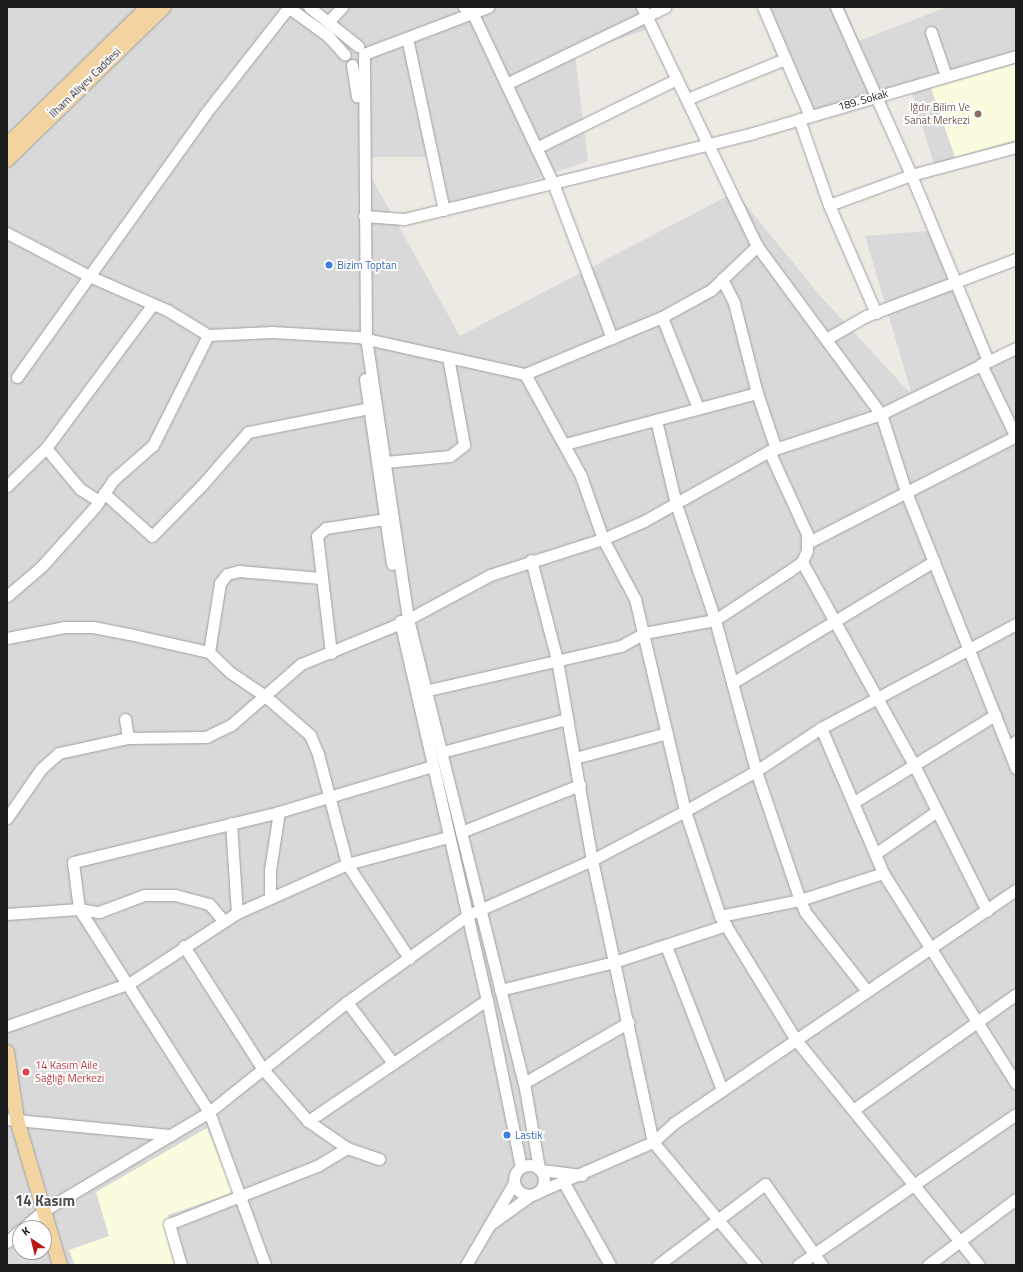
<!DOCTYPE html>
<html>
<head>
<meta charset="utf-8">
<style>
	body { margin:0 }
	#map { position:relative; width:1023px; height:1272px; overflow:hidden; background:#edeae3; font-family:"Titillium Web",sans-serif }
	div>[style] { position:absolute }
	.residential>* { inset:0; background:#dad9d9 }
	.education>* { inset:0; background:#fafcdd }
	.roads { filter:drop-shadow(0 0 1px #a0a0a0) drop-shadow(0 0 1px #a0a0a0) }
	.minor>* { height:11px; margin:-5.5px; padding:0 5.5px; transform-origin:5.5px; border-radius:5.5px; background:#fff }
	.minor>.ring { margin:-5.5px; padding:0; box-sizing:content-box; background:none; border:11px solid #fff; border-radius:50% }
	.major>* { height:14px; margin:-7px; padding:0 7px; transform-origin:7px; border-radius:7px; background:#f3d4a1 }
	.dots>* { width:11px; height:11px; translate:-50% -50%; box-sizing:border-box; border:2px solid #fff; border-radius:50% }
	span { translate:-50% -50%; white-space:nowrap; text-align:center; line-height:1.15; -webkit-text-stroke:3.5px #fff; paint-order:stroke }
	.street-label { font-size:11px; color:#1c1c1c }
	.education-label { font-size:11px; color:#785e54 }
	.right { translate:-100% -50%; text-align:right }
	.shop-label { font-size:11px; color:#366cbe }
	.left { translate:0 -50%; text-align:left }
	.health-label { font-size:11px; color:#be3a42 }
	.district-label { font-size:15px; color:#4f4f4f; font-weight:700 }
	.frame { position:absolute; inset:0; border:8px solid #1c1c1c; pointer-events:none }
	.north { position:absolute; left:12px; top:1220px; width:40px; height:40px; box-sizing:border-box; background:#fff; border:1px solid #a4a4a4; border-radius:50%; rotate:325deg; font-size:11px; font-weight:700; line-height:16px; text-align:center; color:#1c1c1c }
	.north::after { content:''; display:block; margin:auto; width:14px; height:18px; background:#b81a11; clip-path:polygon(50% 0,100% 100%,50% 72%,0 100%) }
</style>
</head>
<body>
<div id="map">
	<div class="residential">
		<i style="clip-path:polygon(evenodd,7px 7px,642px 7px,652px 28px,575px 54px,588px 161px,448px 209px,427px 157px,360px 157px,460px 336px,735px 192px,822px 298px,912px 395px,865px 236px,938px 230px,995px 358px,1016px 348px,1016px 1265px,7px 1265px,7px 7px,20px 1228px,44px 1228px,44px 1252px,20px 1252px,20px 1228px)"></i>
		<i style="clip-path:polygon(770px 7px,845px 7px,859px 41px,947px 7px,1016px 7px,1016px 150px,936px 171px,911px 89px,809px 113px)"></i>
	</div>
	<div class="education">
		<i style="clip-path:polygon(1016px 64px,1016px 140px,955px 157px,931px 88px)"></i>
		<i style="clip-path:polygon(207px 1128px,234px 1192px,168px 1215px,180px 1265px,75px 1265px,69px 1250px,109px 1236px,96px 1192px)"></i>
	</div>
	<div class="roads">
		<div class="minor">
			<i style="left:288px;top:7px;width:49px;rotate:35.9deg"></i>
			<i style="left:328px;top:36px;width:25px;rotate:48deg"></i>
			<i style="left:309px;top:7px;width:63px;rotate:38.5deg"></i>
			<i style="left:464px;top:7px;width:11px;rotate:38deg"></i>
			<i style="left:473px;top:14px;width:187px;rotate:64.7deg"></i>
			<i style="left:553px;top:183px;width:166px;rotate:69.2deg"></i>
			<i style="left:642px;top:7px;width:265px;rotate:64.3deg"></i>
			<i style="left:757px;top:246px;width:209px;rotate:53.6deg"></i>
			<i style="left:881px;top:414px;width:82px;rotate:72.2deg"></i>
			<i style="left:906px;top:492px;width:297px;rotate:68.3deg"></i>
			<i style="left:763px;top:7px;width:119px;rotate:66.7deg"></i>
			<i style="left:836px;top:7px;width:184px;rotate:65.9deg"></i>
			<i style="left:911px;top:175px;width:201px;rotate:67.5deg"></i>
			<i style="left:328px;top:22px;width:21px;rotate:-47deg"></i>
			<i style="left:931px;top:32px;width:46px;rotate:71.2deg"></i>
			<i style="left:407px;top:38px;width:176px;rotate:77.9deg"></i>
			<i style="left:364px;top:54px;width:133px;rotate:-20.8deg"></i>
			<i style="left:364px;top:57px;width:281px;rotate:89.6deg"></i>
			<i style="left:366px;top:338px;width:284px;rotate:81.5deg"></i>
			<i style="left:408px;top:619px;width:478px;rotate:76deg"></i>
			<i style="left:524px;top:1083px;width:86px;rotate:80deg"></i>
			<i style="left:352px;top:65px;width:32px;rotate:81deg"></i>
			<i style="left:506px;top:84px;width:177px;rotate:-25.8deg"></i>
			<i style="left:687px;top:99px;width:106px;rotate:-22.2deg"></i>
			<i style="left:799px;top:119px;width:91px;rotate:70.8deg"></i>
			<i style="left:829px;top:205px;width:118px;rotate:66.5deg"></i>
			<i style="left:536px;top:148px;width:157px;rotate:-26.1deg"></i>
			<i style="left:829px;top:205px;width:87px;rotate:-20.1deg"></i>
			<i style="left:911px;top:175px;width:109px;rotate:-14.9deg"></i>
			<i style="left:364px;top:216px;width:40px;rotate:4.3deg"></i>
			<i style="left:404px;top:219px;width:153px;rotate:-13.6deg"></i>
			<i style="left:553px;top:183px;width:206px;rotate:-14deg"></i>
			<i style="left:753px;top:133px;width:274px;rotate:-16.3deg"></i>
			<i style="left:7px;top:233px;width:93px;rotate:27.7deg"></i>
			<i style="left:89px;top:276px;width:85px;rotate:23.6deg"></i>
			<i style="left:167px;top:310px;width:48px;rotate:31.4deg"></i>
			<i style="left:208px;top:335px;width:64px;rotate:-2.7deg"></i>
			<i style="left:272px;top:332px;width:86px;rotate:3.3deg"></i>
			<i style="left:358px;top:337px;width:171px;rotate:12.5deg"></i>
			<i style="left:525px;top:374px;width:148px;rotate:-22.6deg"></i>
			<i style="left:662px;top:317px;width:56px;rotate:-28.9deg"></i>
			<i style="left:711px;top:290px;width:64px;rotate:-43.7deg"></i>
			<i style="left:722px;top:279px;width:27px;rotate:63deg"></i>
			<i style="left:734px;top:303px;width:93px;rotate:75.7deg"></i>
			<i style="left:662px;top:317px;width:98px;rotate:68.4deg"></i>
			<i style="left:826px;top:339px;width:46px;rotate:-29.9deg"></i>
			<i style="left:866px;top:316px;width:160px;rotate:-20.8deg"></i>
			<i style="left:981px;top:364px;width:81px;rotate:64.4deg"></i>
			<i style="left:525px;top:374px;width:116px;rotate:61.2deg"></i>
			<i style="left:581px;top:476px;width:67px;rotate:70.8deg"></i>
			<i style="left:603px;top:539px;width:68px;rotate:61.9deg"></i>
			<i style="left:635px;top:599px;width:218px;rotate:76.7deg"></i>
			<i style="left:685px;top:811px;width:111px;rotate:71.6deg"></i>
			<i style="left:720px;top:916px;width:145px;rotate:58.5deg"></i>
			<i style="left:796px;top:1040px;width:290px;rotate:50.9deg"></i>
			<i style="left:17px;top:377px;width:323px;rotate:-54.4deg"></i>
			<i style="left:205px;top:114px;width:136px;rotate:-51.9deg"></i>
			<i style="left:365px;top:379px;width:187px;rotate:81.7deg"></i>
			<i style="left:656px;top:420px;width:86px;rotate:76.6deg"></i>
			<i style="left:676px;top:504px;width:122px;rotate:71.4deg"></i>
			<i style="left:715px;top:620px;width:156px;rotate:74.8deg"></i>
			<i style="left:756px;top:771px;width:136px;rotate:71.2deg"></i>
			<i style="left:800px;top:900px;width:13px;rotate:67deg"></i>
			<i style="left:805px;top:912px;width:100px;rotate:51.9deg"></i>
			<i style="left:565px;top:444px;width:199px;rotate:-14.9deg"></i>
			<i style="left:757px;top:393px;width:59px;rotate:71.3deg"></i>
			<i style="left:46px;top:448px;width:53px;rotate:50.3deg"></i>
			<i style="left:80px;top:489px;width:22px;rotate:32deg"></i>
			<i style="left:385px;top:462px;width:65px;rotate:-5.3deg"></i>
			<i style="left:450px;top:456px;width:18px;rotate:-38deg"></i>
			<i style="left:464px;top:445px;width:89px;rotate:-100.3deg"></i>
			<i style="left:7px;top:486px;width:54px;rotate:-44.3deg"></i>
			<i style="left:46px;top:448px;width:179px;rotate:-53.4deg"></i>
			<i style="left:104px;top:493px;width:64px;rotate:41.9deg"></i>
			<i style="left:152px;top:536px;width:71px;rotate:-45.6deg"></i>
			<i style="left:202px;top:485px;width:70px;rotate:-49deg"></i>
			<i style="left:248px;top:432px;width:123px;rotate:-11.2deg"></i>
			<i style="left:807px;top:543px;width:235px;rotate:-27.1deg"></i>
			<i style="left:531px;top:560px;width:103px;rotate:75.4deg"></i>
			<i style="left:557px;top:660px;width:203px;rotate:80.1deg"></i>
			<i style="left:592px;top:860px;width:289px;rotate:77.8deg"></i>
			<i style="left:653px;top:1142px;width:160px;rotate:50.1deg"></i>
			<i style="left:802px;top:562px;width:232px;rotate:61.1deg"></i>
			<i style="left:914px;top:765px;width:163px;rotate:63.4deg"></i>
			<i style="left:7px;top:596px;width:46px;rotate:-40.6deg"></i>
			<i style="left:42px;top:566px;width:79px;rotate:-48.1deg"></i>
			<i style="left:95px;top:507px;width:32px;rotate:-56deg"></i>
			<i style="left:113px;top:480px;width:53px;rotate:-41.2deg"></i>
			<i style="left:153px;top:445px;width:123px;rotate:-63.4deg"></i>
			<i style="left:400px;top:621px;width:389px;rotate:77.1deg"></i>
			<i style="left:487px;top:1000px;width:170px;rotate:78.5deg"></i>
			<i style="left:7px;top:638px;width:58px;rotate:-10.9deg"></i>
			<i style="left:64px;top:627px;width:29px"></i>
			<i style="left:93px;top:627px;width:37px;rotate:11deg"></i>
			<i style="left:129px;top:634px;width:82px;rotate:12.7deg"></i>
			<i style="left:209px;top:652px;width:30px;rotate:44deg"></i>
			<i style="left:231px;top:673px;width:40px;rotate:34deg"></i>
			<i style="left:264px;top:695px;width:61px;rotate:41deg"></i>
			<i style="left:310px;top:735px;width:21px;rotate:67deg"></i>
			<i style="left:318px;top:754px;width:114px;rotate:75.2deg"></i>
			<i style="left:347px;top:864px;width:113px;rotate:56.6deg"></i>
			<i style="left:209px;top:652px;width:70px;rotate:-80.9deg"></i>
			<i style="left:220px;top:583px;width:11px;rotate:-52deg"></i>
			<i style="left:227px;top:574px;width:12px;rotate:-14deg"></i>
			<i style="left:239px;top:571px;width:82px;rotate:4.9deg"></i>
			<i style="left:331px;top:653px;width:118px;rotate:-96.8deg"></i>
			<i style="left:317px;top:536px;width:12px;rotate:-42deg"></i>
			<i style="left:326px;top:528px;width:60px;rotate:-8.7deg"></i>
			<i style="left:732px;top:683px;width:236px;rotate:-31.1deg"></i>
			<i style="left:420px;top:692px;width:206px;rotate:-12.9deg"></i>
			<i style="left:621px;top:646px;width:26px;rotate:-29deg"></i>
			<i style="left:644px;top:633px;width:72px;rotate:-10.4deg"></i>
			<i style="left:715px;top:620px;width:89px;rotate:-33.5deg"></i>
			<i style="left:789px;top:571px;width:16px;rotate:-35deg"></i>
			<i style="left:802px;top:562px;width:13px;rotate:-67deg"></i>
			<i style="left:807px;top:550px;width:16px;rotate:-90deg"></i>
			<i style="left:807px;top:534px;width:91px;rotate:-114.6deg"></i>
			<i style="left:125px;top:719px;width:19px;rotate:81deg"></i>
			<i style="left:821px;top:728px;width:158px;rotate:66.8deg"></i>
			<i style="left:883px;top:873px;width:249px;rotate:57.7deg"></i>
			<i style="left:1008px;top:747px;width:10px;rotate:-37deg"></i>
			<i style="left:442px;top:752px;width:129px;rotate:-14.8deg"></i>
			<i style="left:575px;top:758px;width:95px;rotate:-15.2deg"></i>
			<i style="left:854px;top:802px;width:166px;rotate:-31.7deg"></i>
			<i style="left:7px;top:818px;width:60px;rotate:-55.2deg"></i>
			<i style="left:41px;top:769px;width:24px;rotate:-42deg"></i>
			<i style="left:59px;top:753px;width:71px;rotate:-12.3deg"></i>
			<i style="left:128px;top:738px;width:78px;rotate:-0.7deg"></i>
			<i style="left:206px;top:737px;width:28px;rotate:-26deg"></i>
			<i style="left:231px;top:725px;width:93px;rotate:-41.1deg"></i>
			<i style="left:301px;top:664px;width:108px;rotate:-22.3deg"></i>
			<i style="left:401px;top:623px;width:101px;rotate:-28.3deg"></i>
			<i style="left:490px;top:575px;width:119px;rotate:-17.7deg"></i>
			<i style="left:603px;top:539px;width:45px;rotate:-23.7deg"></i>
			<i style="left:644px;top:521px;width:143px;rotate:-29.2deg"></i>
			<i style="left:769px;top:451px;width:118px;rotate:-18.3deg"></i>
			<i style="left:881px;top:414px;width:150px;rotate:-26.1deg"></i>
			<i style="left:231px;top:823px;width:90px;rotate:86.2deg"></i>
			<i style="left:461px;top:832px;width:128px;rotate:-21.6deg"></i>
			<i style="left:875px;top:854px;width:75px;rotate:-34.7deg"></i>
			<i style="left:270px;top:898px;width:28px;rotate:-90deg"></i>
			<i style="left:270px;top:870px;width:59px;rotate:-81.2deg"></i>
			<i style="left:7px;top:914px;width:72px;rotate:-4deg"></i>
			<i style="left:79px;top:909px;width:20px;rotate:9deg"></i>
			<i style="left:99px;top:912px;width:48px;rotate:-20.7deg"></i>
			<i style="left:144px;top:895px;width:31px"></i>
			<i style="left:175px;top:895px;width:35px;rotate:15deg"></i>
			<i style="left:209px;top:904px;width:23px;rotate:49deg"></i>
			<i style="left:720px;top:916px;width:82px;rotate:-11.3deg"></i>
			<i style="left:800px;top:900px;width:87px;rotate:-18deg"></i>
			<i style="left:184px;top:946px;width:145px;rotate:57.4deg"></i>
			<i style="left:262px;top:1068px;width:70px;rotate:49deg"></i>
			<i style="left:308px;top:1121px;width:47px;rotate:34.7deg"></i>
			<i style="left:347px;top:1148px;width:34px;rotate:19deg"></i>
			<i style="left:666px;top:946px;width:155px;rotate:68.7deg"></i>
			<i style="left:500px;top:990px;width:117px;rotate:-13.8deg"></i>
			<i style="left:614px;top:962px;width:118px;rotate:-18.3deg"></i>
			<i style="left:347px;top:1002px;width:76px;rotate:53deg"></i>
			<i style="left:7px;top:1026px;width:130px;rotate:-19.3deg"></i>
			<i style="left:130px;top:983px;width:128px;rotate:-33.2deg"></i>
			<i style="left:237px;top:913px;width:120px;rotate:-24deg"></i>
			<i style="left:347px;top:864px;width:105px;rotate:-15deg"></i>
			<i style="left:524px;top:1083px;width:121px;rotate:-30.2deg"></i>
			<i style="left:853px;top:1110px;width:200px;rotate:-35.4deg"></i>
			<i style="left:7px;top:1119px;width:165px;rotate:5.6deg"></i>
			<i style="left:308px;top:1121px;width:216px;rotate:-34.1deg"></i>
			<i class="ring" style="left:514px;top:1165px;width:19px;height:19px"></i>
			<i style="left:541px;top:1170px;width:41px;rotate:7deg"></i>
			<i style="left:564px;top:1183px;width:94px;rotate:60.7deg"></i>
			<i style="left:536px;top:1193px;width:128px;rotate:-23.6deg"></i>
			<i style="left:653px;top:1142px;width:28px;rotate:-42deg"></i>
			<i style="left:674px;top:1123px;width:414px;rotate:-34.3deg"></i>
			<i style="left:492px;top:1223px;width:48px;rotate:-35.7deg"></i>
			<i style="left:23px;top:1228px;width:26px;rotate:-40deg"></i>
			<i style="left:43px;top:1211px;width:193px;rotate:-30.8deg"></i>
			<i style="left:209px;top:1112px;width:176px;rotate:-38.6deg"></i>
			<i style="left:347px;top:1002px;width:149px;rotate:-35.7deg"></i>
			<i style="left:468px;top:915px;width:136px;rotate:-23.9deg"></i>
			<i style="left:592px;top:860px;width:105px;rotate:-27.8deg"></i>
			<i style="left:685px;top:811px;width:81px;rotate:-29.4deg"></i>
			<i style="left:756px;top:771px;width:78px;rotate:-33.5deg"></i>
			<i style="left:821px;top:728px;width:221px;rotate:-28.1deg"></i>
			<i style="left:7px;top:1242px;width:18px;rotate:-43deg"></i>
			<i style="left:181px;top:1265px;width:43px;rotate:-106.3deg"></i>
			<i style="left:169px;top:1224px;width:159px;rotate:-21.4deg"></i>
			<i style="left:317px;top:1166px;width:35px;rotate:-31deg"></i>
			<i style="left:265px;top:1265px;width:163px;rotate:-110.1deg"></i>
			<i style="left:209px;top:1112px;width:241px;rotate:-122.6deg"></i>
			<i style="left:79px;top:909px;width:47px;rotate:-97.3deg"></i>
			<i style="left:73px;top:862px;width:212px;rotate:-13.6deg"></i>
			<i style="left:279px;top:812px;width:160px;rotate:-16.7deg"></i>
			<i style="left:466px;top:1265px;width:95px;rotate:-59.7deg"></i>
			<i style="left:658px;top:1265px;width:134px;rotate:-37.1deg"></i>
			<i style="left:765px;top:1184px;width:99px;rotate:54.9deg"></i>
			<i style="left:798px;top:1265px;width:265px;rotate:-34.7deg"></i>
			<i style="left:928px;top:1265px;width:110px;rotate:-36.9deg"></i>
		</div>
		<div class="major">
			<i style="left:7px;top:145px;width:197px;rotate:-44.4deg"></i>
			<i style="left:7px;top:160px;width:219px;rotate:-44.3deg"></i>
			<i style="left:7px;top:1052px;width:69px;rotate:81.6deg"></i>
			<i style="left:17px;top:1120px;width:151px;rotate:73.5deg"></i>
		</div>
	</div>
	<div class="dots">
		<i style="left:978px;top:114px;background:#8d6e63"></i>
		<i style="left:329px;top:265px;background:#3f7fe0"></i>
		<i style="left:26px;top:1072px;background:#e0444e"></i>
		<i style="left:507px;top:1135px;background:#3f7fe0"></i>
	</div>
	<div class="street-label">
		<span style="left:85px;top:83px;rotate:-44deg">İlham Aliyev Caddesi</span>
		<span style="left:863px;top:100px;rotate:-16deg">189. Sokak</span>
	</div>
	<div class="education-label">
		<span class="right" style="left:970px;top:114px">Iğdır Bilim Ve<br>Sanat Merkezi</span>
	</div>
	<div class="shop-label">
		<span class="left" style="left:337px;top:265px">Bizim Toptan</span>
		<span class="left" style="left:515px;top:1135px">Lastik</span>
	</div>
	<div class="health-label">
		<span class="left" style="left:35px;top:1072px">14 Kasım Aile<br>Sağlığı Merkezi</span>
	</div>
	<div class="district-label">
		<span style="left:45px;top:1201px">14 Kasım</span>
	</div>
	<div class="frame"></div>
	<div class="north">K</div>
</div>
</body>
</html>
